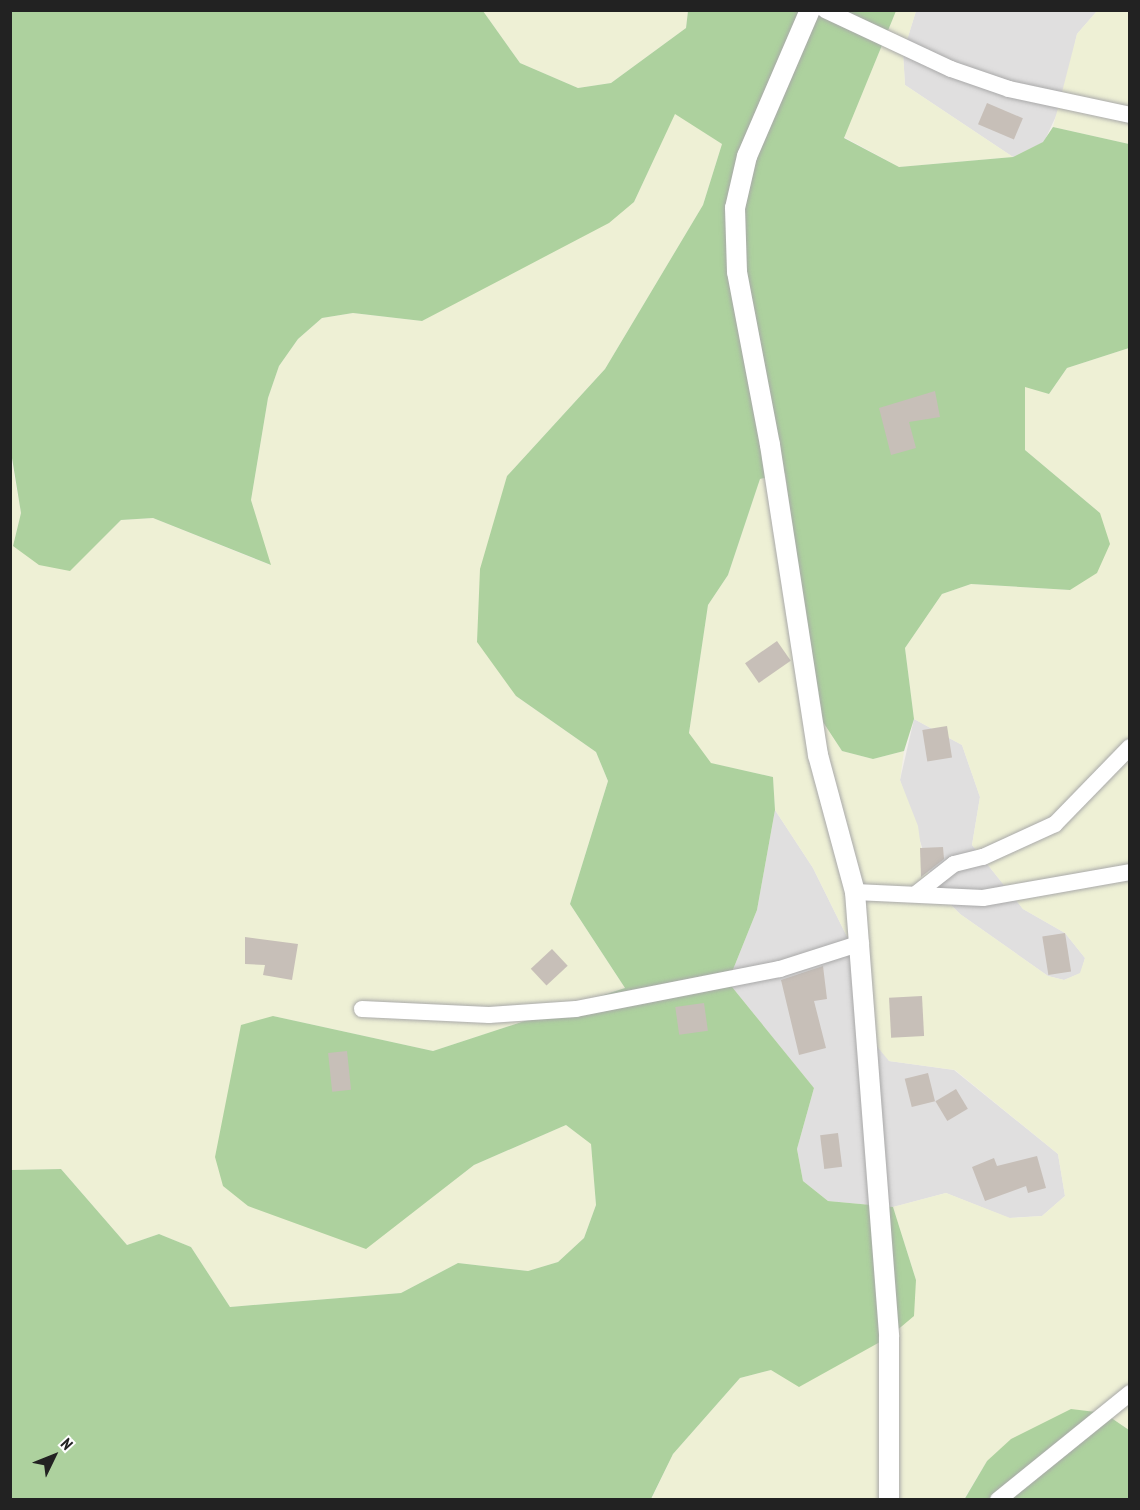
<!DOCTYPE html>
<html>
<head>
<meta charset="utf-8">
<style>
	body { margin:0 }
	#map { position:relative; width:1140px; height:1510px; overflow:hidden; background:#f2efe9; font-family:"PT Sans Narrow",sans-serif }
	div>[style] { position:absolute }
	.residential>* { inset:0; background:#e0dfdf }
	.farmland>* { inset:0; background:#eef0d5 }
	.forest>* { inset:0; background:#add19e }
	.building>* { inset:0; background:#c7bfb8; transform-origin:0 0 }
	.roads { filter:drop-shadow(0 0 2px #a9a9a9) drop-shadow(0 0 2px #a9a9a9) }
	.minor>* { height:16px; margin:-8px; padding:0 8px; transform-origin:8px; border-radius:8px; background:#fff }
	.tertiary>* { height:20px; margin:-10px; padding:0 10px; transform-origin:10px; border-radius:10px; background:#fff }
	span { translate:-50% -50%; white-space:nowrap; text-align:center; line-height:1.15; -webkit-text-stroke:5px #fff; paint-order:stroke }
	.frame { position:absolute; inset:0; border:12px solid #222; pointer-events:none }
	.north { position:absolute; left:24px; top:1426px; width:60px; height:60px; -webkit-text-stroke:4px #fff; paint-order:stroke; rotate:47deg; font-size:16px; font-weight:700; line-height:24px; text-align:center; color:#222 }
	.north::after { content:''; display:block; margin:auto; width:21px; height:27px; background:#222; clip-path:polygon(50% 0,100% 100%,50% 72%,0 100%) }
</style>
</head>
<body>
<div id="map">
	<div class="residential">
		<i style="clip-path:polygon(916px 11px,1097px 11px,1077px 34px,1062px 103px,1044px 142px,1013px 157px,905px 85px,903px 53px)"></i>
		<i style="clip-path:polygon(914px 719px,962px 745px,980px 797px,972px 845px,1023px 909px,1065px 933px,1085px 958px,1081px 973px,1064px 980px,1048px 976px,960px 914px,936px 890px,900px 780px)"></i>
		<i style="clip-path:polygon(775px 810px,813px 868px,858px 959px,889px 1061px,954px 1070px,1058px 1154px,1065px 1196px,1042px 1216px,1009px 1218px,946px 1193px,893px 1207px,828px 1201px,803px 1181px,797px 1149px,814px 1088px,728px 982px,757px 910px)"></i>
	</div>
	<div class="farmland">
		<i style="clip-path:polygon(483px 11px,688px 11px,686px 28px,611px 83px,578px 88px,520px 63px)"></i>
		<i style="clip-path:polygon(896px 11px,916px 11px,903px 53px,905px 85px,1013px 157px,899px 167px,844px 137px)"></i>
		<i style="clip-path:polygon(1097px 11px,1129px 11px,1129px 144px,1053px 127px,1077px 34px)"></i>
		<i style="clip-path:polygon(675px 113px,722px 144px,703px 205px,605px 369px,507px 476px,516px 696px,596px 752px,608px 781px,570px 904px,625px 988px,433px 1051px,273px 1016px,366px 1248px,474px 1165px,566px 1125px,591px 1143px,596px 1205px,584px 1238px,558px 1262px,528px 1271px,458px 1263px,401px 1293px,230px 1307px,191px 1247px,159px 1234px,127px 1245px,61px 1169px,11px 1170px,10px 452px,21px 513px,13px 546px,70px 570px,121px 520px,153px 518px,270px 565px,251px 500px,268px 398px,279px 366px,298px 339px,322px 318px,353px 313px,422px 321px,634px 202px)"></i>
		<i style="clip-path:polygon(1129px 348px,1129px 1430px,1104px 1413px,987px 1461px,964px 1499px,651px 1500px,673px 1454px,740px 1378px,771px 1370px,916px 1280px,893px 1207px,946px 1193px,1010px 1218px,1042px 1216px,1065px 1196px,1058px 1154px,955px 1070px,889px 1061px,870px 1038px,858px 959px,813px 868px,775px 810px,773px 777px,710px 763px,689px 733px,708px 605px,728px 575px,760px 479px,785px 473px,798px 570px,791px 597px,823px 722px,842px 751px,873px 759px,904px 751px,900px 780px,918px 826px,923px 862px,936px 890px,960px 914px,1048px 976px,1064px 980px,1080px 973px,1085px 958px,1065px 933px,1023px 909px,972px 845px,980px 797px,962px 745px,914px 719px,905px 648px,942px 594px,971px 584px,1070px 590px,1100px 513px,1025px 450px,1025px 386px,1049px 394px,1067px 368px)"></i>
	</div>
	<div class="forest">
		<i style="clip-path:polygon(11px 11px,483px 11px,520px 63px,578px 88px,611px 83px,686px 28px,688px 11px,896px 11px,844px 138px,899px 167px,1013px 157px,1043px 142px,1053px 127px,1129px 144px,1129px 348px,1067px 368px,1049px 394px,1025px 387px,1025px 450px,1100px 513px,1110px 544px,1097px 573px,1070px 590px,971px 584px,942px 594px,905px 648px,914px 719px,904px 751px,873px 759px,842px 751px,823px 722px,791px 597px,798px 570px,785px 473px,760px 479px,728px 575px,708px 605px,689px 733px,711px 763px,773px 777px,775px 810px,757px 910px,728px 982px,814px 1088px,797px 1149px,803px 1181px,828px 1201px,893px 1207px,916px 1280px,914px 1316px,889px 1337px,799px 1387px,771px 1370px,740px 1378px,673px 1454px,651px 1499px,11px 1499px,11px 1170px,61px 1169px,127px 1245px,159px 1234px,191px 1247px,230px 1307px,401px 1293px,458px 1263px,528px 1271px,558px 1262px,584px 1238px,596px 1205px,591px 1144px,566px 1125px,474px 1165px,366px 1249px,248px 1206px,223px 1186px,215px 1157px,241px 1025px,273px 1016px,433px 1051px,625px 988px,570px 904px,608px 781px,596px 752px,516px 696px,477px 642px,480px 569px,507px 476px,605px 369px,703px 205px,722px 144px,675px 114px,634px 202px,609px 223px,422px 321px,353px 313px,322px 318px,298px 339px,279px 366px,268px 398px,251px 500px,271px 565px,153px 518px,121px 520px,70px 571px,39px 565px,13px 546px,21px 513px,11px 452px)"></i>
		<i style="clip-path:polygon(1071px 1409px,1104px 1413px,1129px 1430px,1129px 1499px,964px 1500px,987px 1461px,1011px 1439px)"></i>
	</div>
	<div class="building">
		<i style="left:987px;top:103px;width:39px;height:23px;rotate:23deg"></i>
		<i style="clip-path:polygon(935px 391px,940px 417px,909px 422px,916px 448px,891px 455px,879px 408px)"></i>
		<i style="left:777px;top:641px;width:24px;height:39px;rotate:55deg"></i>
		<i style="left:947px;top:726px;width:32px;height:25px;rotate:81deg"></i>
		<i style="clip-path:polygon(943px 847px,944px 859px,921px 877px,920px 848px)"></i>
		<i style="left:1065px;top:933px;width:39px;height:23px;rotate:81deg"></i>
		<i style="clip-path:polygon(245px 937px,298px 944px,292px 980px,263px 975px,265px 965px,245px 964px)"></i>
		<i style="left:552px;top:949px;width:23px;height:29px;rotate:47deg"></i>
		<i style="clip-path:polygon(823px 966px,827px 999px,814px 1001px,826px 1048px,799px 1055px,781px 980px)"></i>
		<i style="left:922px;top:996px;width:40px;height:33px;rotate:87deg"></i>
		<i style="left:704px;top:1003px;width:28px;height:29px;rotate:82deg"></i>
		<i style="left:347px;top:1051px;width:39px;height:19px;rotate:84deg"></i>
		<i style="left:928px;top:1073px;width:29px;height:24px;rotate:76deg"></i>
		<i style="left:956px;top:1089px;width:23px;height:24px;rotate:59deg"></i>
		<i style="left:838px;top:1133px;width:34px;height:18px;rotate:83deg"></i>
		<i style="clip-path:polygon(1037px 1156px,1046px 1188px,1028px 1193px,1026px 1186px,985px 1201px,972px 1167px,994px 1158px,997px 1166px)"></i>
	</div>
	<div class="roads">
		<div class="minor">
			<i style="left:825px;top:10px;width:139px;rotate:25.1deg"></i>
			<i style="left:951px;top:69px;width:61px;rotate:19deg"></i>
			<i style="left:1009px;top:89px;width:124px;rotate:12.1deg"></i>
			<i style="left:855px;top:892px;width:128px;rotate:2.7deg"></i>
			<i style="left:983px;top:898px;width:149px;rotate:-10deg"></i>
			<i style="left:917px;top:893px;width:47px;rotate:-38.1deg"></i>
			<i style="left:954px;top:864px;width:30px;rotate:-14deg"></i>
			<i style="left:983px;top:857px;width:79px;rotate:-24.6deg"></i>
			<i style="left:1055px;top:824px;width:107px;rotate:-45.8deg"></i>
			<i style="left:362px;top:1009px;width:127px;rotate:2.7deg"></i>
			<i style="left:489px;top:1015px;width:87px;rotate:-3.9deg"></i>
			<i style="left:576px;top:1009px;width:208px;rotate:-11.1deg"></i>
			<i style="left:780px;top:969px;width:85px;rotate:-17.8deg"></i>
			<i style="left:998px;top:1500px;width:170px;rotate:-39deg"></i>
		</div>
		<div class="tertiary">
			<i style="left:810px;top:10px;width:159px;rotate:113.3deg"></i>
			<i style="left:747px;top:156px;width:53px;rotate:103deg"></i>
			<i style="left:735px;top:208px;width:64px;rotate:88.2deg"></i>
			<i style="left:737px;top:272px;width:176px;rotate:79.2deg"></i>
			<i style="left:770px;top:445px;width:314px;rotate:81.2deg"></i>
			<i style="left:818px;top:755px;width:142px;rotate:74.9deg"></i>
			<i style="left:855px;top:892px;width:446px;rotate:85.6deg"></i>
			<i style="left:889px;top:1337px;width:163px;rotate:90deg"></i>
		</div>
	</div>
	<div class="frame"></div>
	<div class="north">N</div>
</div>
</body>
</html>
